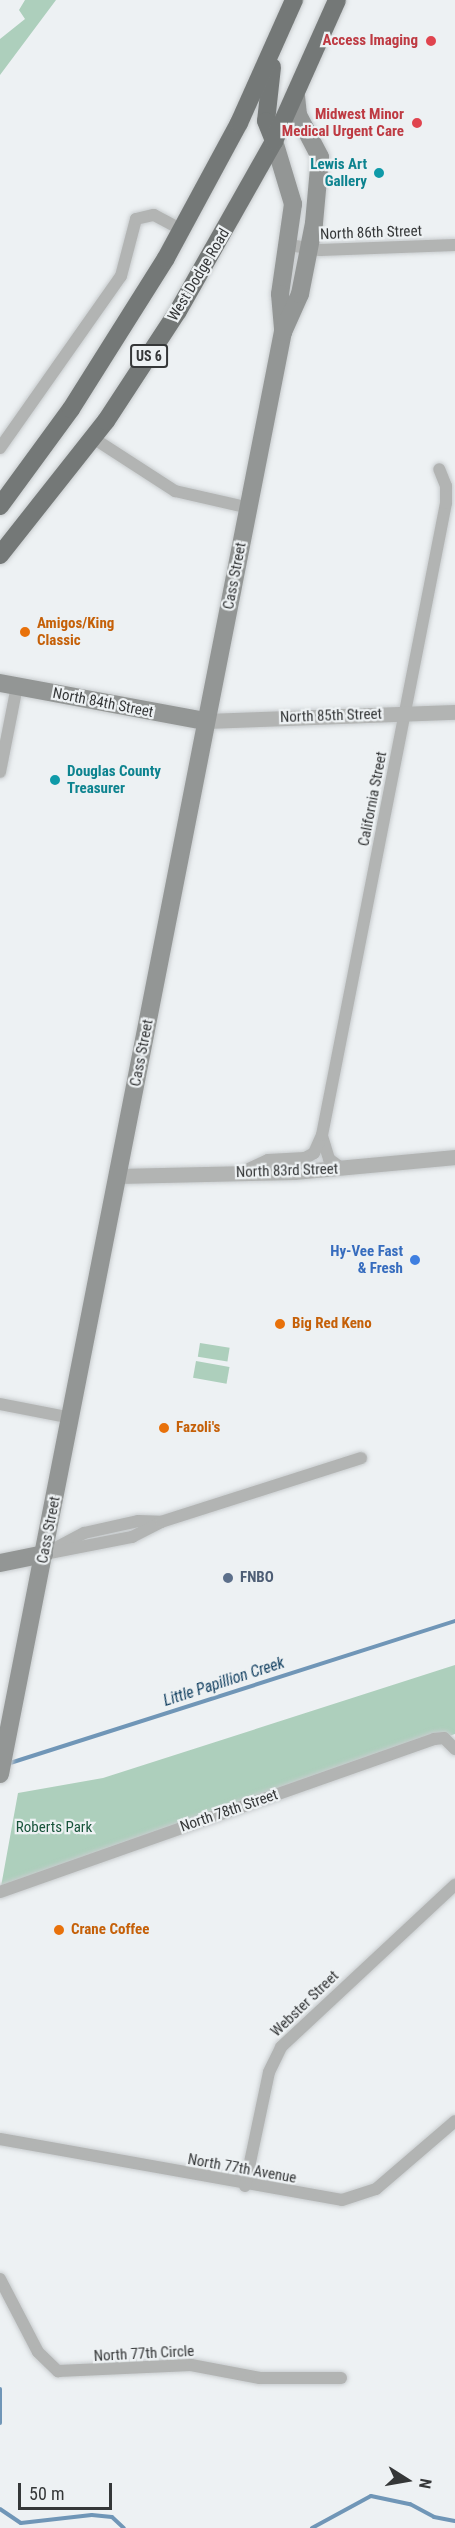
<!DOCTYPE html>
<html>
<head>
<meta charset="utf-8">
<style>
	body { margin:0 }
	#map { position:relative; width:455px; height:2528px; overflow:hidden; background:#edf1f3; font-family:"Roboto Condensed",sans-serif }
	div>[style] { position:absolute }
	.green>* { inset:0; background:#adcfbc; transform-origin:0 0 }
	.stream>* { height:4px; margin:-2px; padding:0 2px; transform-origin:2px; border-radius:2px; background:#7096b7 }
	.roads { filter:drop-shadow(0 0 2px #c8ccce) drop-shadow(0 0 2px #c8ccce) }
	.minor>* { height:12px; margin:-6px; padding:0 6px; transform-origin:6px; border-radius:6px; background:#b2b4b3 }
	.tertiary>* { height:15px; margin:-7.5px; padding:0 7.5px; transform-origin:7.5px; border-radius:7.5px; background:#b2b4b3 }
	.secondary>* { height:18px; margin:-9px; padding:0 9px; transform-origin:9px; border-radius:9px; background:#939695 }
	.trunk>* { height:18px; margin:-9px; padding:0 9px; transform-origin:9px; border-radius:9px; background:#747877 }
	.dots>* { width:16px; height:16px; translate:-50% -50%; box-sizing:border-box; border:3px solid #edf1f3; border-radius:50% }
	span { translate:-50% -50%; white-space:nowrap; text-align:center; line-height:1.15; -webkit-text-stroke:4.5px #edf1f3; paint-order:stroke }
	.shield-label span { padding:2px 4px; background:#edf1f3; border:2px solid; border-radius:4px; -webkit-text-stroke-width:0 }
	.shield-label { font-size:14px; color:#353738; font-weight:700 }
	.health-label { font-size:15px; color:#be3a42; font-weight:700 }
	.right { translate:-100% -50%; text-align:right }
	.culture-label { font-size:15px; color:#0d838f; font-weight:700 }
	.left { translate:0 -50%; text-align:left }
	.street-label { font-size:15px; color:#353738 }
	.food-label { font-size:15px; color:#c56008; font-weight:700 }
	.shop-label { font-size:15px; color:#366cbe; font-weight:700 }
	.service-label { font-size:15px; color:#4e5e75; font-weight:700 }
	.park-label { font-size:15px; color:#18543a }
	.water-label { font-size:16px; color:#103e5f; font-style:italic }
	.north { position:absolute; left:377px; top:2450px; width:60px; height:60px; -webkit-text-stroke:4px #edf1f3; paint-order:stroke; rotate:101deg; font-size:16px; font-weight:700; line-height:24px; text-align:center; color:#353738 }
	.north::after { content:''; display:block; margin:auto; width:21px; height:27px; background:#353738; clip-path:polygon(50% 0,100% 100%,50% 72%,0 100%) }
	.scale { position:absolute; left:18px; top:2483px; width:94px; height:27px; box-sizing:border-box; border:3px solid #353738; border-top:0; padding-left:8px; font-size:18px; line-height:21px; white-space:nowrap; color:#353738; -webkit-text-stroke:4px #edf1f3; paint-order:stroke }
</style>
</head>
<body>
<div id="map">
	<div class="green">
		<i style="clip-path:polygon(25px 0,56px 0,0 75px,0 39px,25px 19px,19px 10px)"></i>
		<i style="left:200px;top:1343px;width:30px;height:14px;rotate:9deg"></i>
		<i style="left:196px;top:1361px;width:34px;height:17px;rotate:10deg"></i>
		<i style="clip-path:polygon(455px 1665px,455px 1734px,0 1892px,18px 1793px,103px 1778px)"></i>
	</div>
	<div class="stream">
		<i style="left:7px;top:1764px;width:470px;rotate:-17.7deg"></i>
		<i style="left:0;top:2389px;width:34px;rotate:90deg"></i>
		<i style="left:0;top:2509px;width:25px;rotate:34deg"></i>
		<i style="left:21px;top:2523px;width:71px;rotate:-6.4deg"></i>
		<i style="left:92px;top:2515px;width:20px;rotate:6deg"></i>
		<i style="left:112px;top:2517px;width:16px;rotate:43deg"></i>
		<i style="left:312px;top:2528px;width:67px;rotate:-28.5deg"></i>
		<i style="left:371px;top:2496px;width:40px;rotate:12deg"></i>
		<i style="left:410px;top:2504px;width:27px;rotate:28deg"></i>
		<i style="left:434px;top:2517px;width:21px;rotate:11deg"></i>
	</div>
	<div class="roads">
		<div class="minor">
			<i style="left:289px;top:245px;width:31px;rotate:9deg"></i>
			<i style="left:320px;top:250px;width:135px;rotate:-2.1deg"></i>
			<i style="left:93px;top:438px;width:98px;rotate:32.9deg"></i>
			<i style="left:175px;top:491px;width:76px;rotate:12.9deg"></i>
			<i style="left:0;top:448px;width:210px;rotate:-54.9deg"></i>
			<i style="left:121px;top:276px;width:59px;rotate:-75.3deg"></i>
			<i style="left:136px;top:219px;width:18px;rotate:-13deg"></i>
			<i style="left:154px;top:215px;width:32px;rotate:28deg"></i>
			<i style="left:0;top:772px;width:88px;rotate:-78.8deg"></i>
			<i style="left:322px;top:1136px;width:24px;rotate:73deg"></i>
			<i style="left:329px;top:1159px;width:17px;rotate:36deg"></i>
			<i style="left:240px;top:1173px;width:31px;rotate:-25deg"></i>
			<i style="left:268px;top:1160px;width:37px;rotate:-3deg"></i>
			<i style="left:305px;top:1158px;width:10px;rotate:-29deg"></i>
			<i style="left:314px;top:1153px;width:20px;rotate:-66deg"></i>
			<i style="left:322px;top:1135px;width:644px;rotate:-78.9deg"></i>
			<i style="left:446px;top:503px;width:17px;rotate:-90deg"></i>
			<i style="left:446px;top:486px;width:18px;rotate:-112deg"></i>
			<i style="left:0;top:1404px;width:73px;rotate:11deg"></i>
			<i style="left:48px;top:1552px;width:41px;rotate:-27.8deg"></i>
			<i style="left:84px;top:1533px;width:55px;rotate:-12.5deg"></i>
			<i style="left:138px;top:1521px;width:23px;rotate:2deg"></i>
			<i style="left:44px;top:1554px;width:90px;rotate:-10.9deg"></i>
			<i style="left:132px;top:1537px;width:33px;rotate:-27deg"></i>
			<i style="left:161px;top:1522px;width:210px;rotate:-17.7deg"></i>
			<i style="left:0;top:1892px;width:460px;rotate:-19.4deg"></i>
			<i style="left:434px;top:1739px;width:10px;rotate:-6deg"></i>
			<i style="left:444px;top:1738px;width:16px;rotate:45deg"></i>
			<i style="left:0;top:2139px;width:347px;rotate:10.1deg"></i>
			<i style="left:342px;top:2200px;width:36px;rotate:-18deg"></i>
			<i style="left:376px;top:2189px;width:104px;rotate:-40.7deg"></i>
			<i style="left:245px;top:2186px;width:116px;rotate:-78.1deg"></i>
			<i style="left:269px;top:2072px;width:28px;rotate:-64deg"></i>
			<i style="left:281px;top:2047px;width:238px;rotate:-43deg"></i>
			<i style="left:0;top:2279px;width:82px;rotate:62.5deg"></i>
			<i style="left:38px;top:2352px;width:28px;rotate:44deg"></i>
			<i style="left:58px;top:2371px;width:133px;rotate:-2.6deg"></i>
			<i style="left:191px;top:2365px;width:70px;rotate:10.7deg"></i>
			<i style="left:260px;top:2378px;width:81px"></i>
		</div>
		<div class="tertiary">
			<i style="left:206px;top:721px;width:249px;rotate:-2.1deg"></i>
			<i style="left:118px;top:1176px;width:176px;rotate:-1.3deg"></i>
			<i style="left:294px;top:1172px;width:162px;rotate:-5.3deg"></i>
		</div>
		<div class="secondary">
			<i style="left:274px;top:141px;width:66px;rotate:73.2deg"></i>
			<i style="left:293px;top:204px;width:91px;rotate:98.2deg"></i>
			<i style="left:280px;top:294px;width:38px;rotate:85deg"></i>
			<i style="left:0;top:683px;width:209px;rotate:10.5deg"></i>
			<i style="left:0;top:1563px;width:45px;rotate:-11.6deg"></i>
			<i style="left:0;top:1774px;width:1470px;rotate:-78.9deg"></i>
			<i style="left:283px;top:332px;width:42px;rotate:-65.9deg"></i>
			<i style="left:300px;top:294px;width:72px;rotate:-78.8deg"></i>
			<i style="left:314px;top:223px;width:66px;rotate:-84.8deg"></i>
			<i style="left:320px;top:157px;width:47px;rotate:-117.6deg"></i>
			<i style="left:298px;top:115px;width:18px;rotate:-96deg"></i>
		</div>
		<div class="trunk">
			<i style="left:272px;top:67px;width:54px;rotate:96.3deg"></i>
			<i style="left:266px;top:121px;width:22px;rotate:68deg"></i>
			<i style="left:0;top:506px;width:120px;rotate:-53.8deg"></i>
			<i style="left:71px;top:409px;width:178px;rotate:-57.8deg"></i>
			<i style="left:166px;top:258px;width:153px;rotate:-61.6deg"></i>
			<i style="left:239px;top:123px;width:135px;rotate:-65.9deg"></i>
			<i style="left:0;top:555px;width:171px;rotate:-51.7deg"></i>
			<i style="left:106px;top:421px;width:131px;rotate:-56.8deg"></i>
			<i style="left:178px;top:311px;width:195px;rotate:-60.5deg"></i>
			<i style="left:274px;top:141px;width:154px;rotate:-65.9deg"></i>
		</div>
	</div>
	<div class="dots">
		<i style="left:431px;top:41px;background:#e0444e"></i>
		<i style="left:417px;top:123px;background:#e0444e"></i>
		<i style="left:379px;top:173px;background:#0f9aa8"></i>
		<i style="left:25px;top:632px;background:#e8710a"></i>
		<i style="left:55px;top:780px;background:#0f9aa8"></i>
		<i style="left:415px;top:1260px;background:#3f7fe0"></i>
		<i style="left:280px;top:1324px;background:#e8710a"></i>
		<i style="left:164px;top:1428px;background:#e8710a"></i>
		<i style="left:228px;top:1578px;background:#5c6f8a"></i>
		<i style="left:59px;top:1930px;background:#e8710a"></i>
	</div>
	<div class="shield-label">
		<span style="left:149px;top:356px">US 6</span>
	</div>
	<div class="health-label">
		<span class="right" style="left:418px;top:41px">Access Imaging</span>
		<span class="right" style="left:404px;top:123px">Midwest Minor<br>Medical Urgent Care</span>
	</div>
	<div class="culture-label">
		<span class="right" style="left:367px;top:173px">Lewis Art<br>Gallery</span>
		<span class="left" style="left:67px;top:780px">Douglas County<br>Treasurer</span>
	</div>
	<div class="street-label">
		<span style="left:371px;top:233px;rotate:-2deg">North 86th Street</span>
		<span style="left:199px;top:275px;rotate:-59deg">West Dodge Road</span>
		<span style="left:235px;top:576px;rotate:-79deg">Cass Street</span>
		<span style="left:103px;top:703px;rotate:11deg">North 84th Street</span>
		<span style="left:331px;top:716px;rotate:-2deg">North 85th Street</span>
		<span style="left:373px;top:799px;rotate:-79deg">California Street</span>
		<span style="left:142px;top:1053px;rotate:-79deg">Cass Street</span>
		<span style="left:287px;top:1171px;rotate:-2deg">North 83rd Street</span>
		<span style="left:49px;top:1530px;rotate:-79deg">Cass Street</span>
		<span style="left:229px;top:1811px;rotate:-19deg">North 78th Street</span>
		<span style="left:305px;top:2004px;rotate:-44deg">Webster Street</span>
		<span style="left:242px;top:2169px;rotate:10deg">North 77th Avenue</span>
		<span style="left:144px;top:2354px;rotate:-3deg">North 77th Circle</span>
	</div>
	<div class="food-label">
		<span class="left" style="left:37px;top:632px">Amigos/King<br>Classic</span>
		<span class="left" style="left:292px;top:1324px">Big Red Keno</span>
		<span class="left" style="left:176px;top:1428px">Fazoli's</span>
		<span class="left" style="left:71px;top:1930px">Crane Coffee</span>
	</div>
	<div class="shop-label">
		<span class="right" style="left:403px;top:1260px">Hy-Vee Fast<br>&amp; Fresh</span>
	</div>
	<div class="service-label">
		<span class="left" style="left:240px;top:1578px">FNBO</span>
	</div>
	<div class="park-label">
		<span style="left:54px;top:1828px">Roberts Park</span>
	</div>
	<div class="water-label">
		<span style="left:224px;top:1682px;rotate:-18deg">Little Papillion Creek</span>
	</div>
	<div class="north">N</div>
	<div class="scale">50 m</div>
</div>
</body>
</html>
